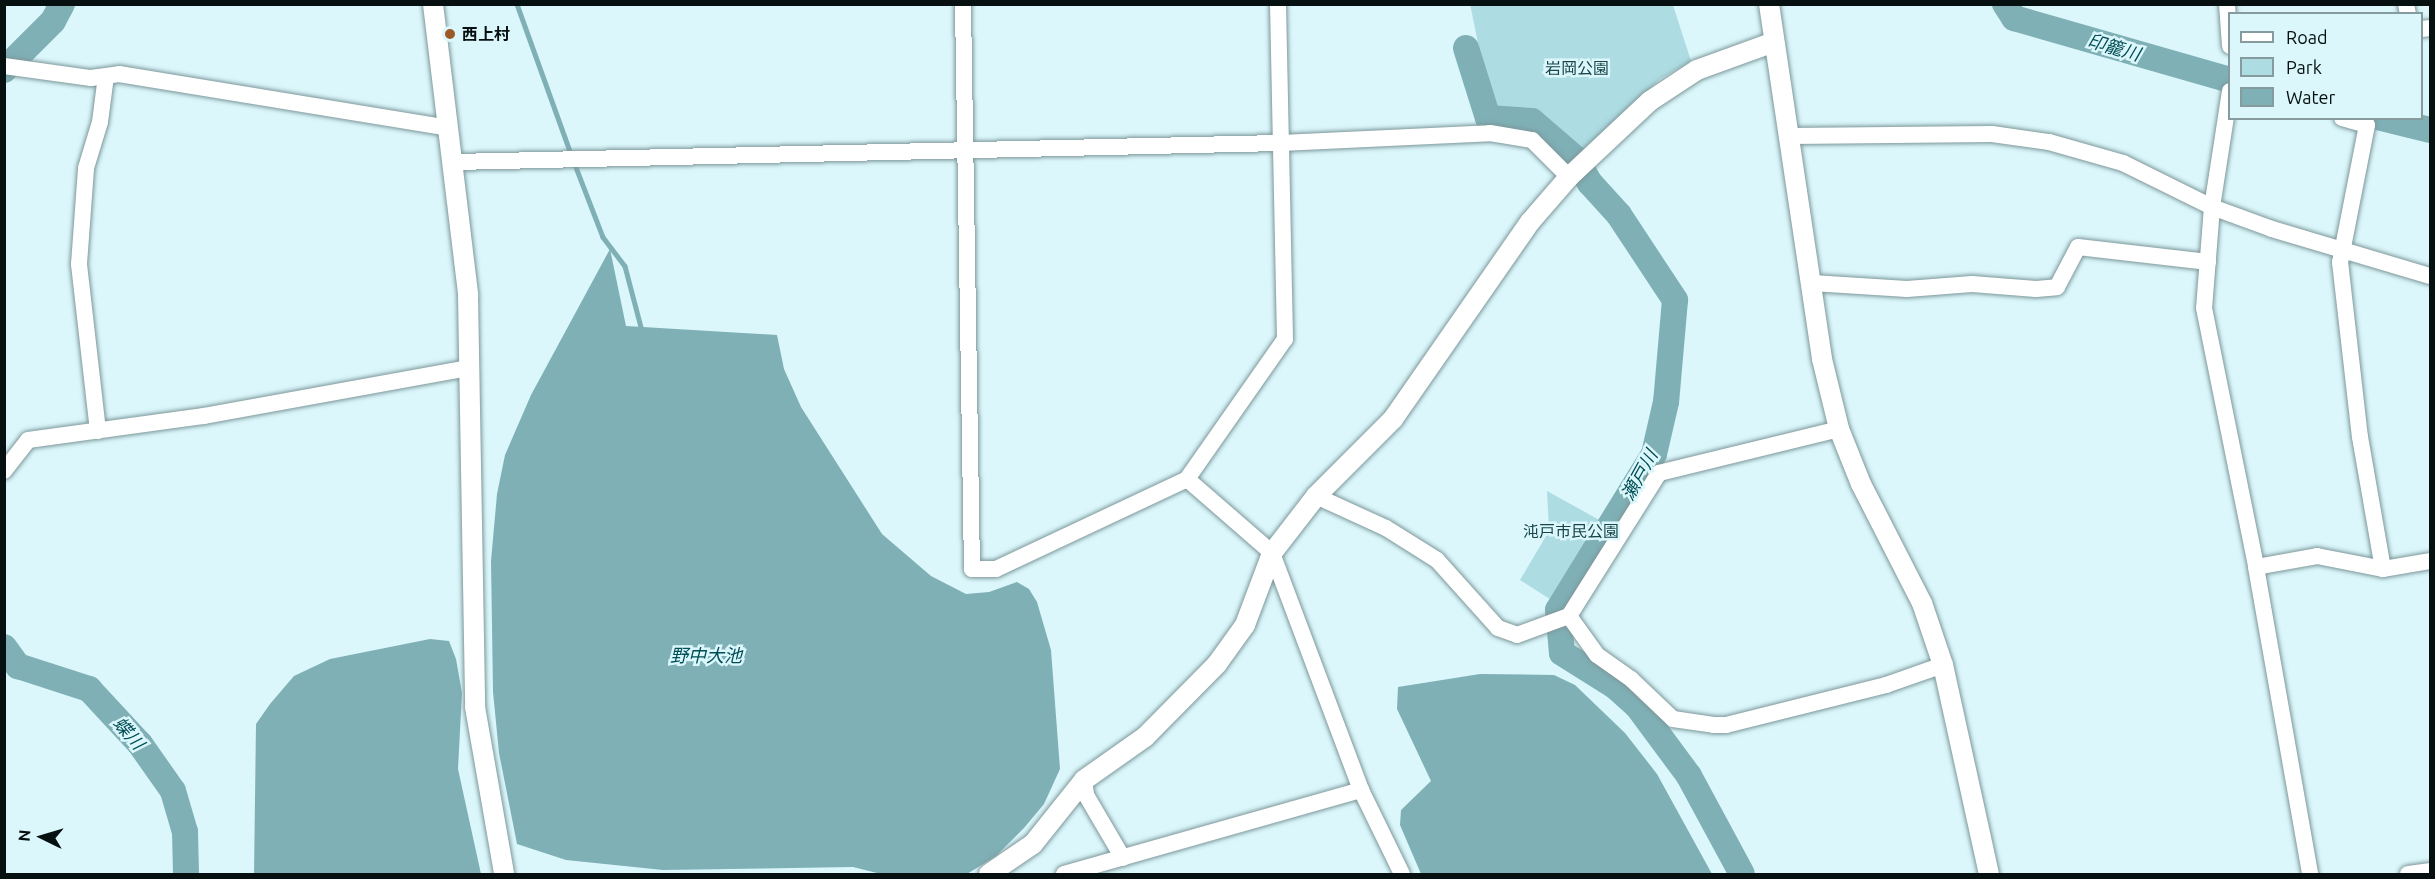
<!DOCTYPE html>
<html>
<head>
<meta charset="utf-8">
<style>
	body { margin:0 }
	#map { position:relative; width:2435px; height:879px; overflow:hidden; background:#dbf7fb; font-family:Ubuntu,"Noto Sans JP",sans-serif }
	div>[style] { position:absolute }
	.green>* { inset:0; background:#addce2 }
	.water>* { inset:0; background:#7fb0b6 }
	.stream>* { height:4.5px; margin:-2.25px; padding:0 2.25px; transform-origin:2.25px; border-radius:2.25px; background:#7fb0b6 }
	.river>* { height:26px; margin:-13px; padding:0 13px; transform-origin:13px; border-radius:13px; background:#7fb0b6 }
	.roads { filter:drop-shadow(0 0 2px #7d979a) drop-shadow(0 0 2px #7d979a) }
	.minor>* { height:16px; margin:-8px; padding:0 8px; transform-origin:8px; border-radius:8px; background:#fff }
	.tertiary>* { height:20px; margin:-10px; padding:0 10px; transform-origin:10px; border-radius:10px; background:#fff }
	.dots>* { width:16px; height:16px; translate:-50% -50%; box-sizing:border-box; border:3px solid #dbf7fb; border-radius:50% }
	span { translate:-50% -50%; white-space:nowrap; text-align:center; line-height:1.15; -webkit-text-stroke:5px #dbf7fb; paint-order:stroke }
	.poi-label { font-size:16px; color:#061011; font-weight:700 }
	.left { translate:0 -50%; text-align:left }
	.park-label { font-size:16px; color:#18454b }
	.water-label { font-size:18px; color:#004d55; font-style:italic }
	.frame { position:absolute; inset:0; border:6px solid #061011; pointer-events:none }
	.legend { position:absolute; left:2228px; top:12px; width:195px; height:108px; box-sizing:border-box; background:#dbf7fb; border:2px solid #869b9d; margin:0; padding:8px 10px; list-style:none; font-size:18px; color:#061011 }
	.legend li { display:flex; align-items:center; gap:12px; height:30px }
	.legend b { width:30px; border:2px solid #869b9d }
	.north { position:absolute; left:12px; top:807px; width:60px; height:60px; -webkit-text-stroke:4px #dbf7fb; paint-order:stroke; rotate:275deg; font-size:16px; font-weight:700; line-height:24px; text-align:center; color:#061011 }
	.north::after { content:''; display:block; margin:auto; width:21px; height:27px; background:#061011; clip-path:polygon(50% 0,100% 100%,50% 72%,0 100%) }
</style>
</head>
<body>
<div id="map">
	<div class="green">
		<i style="clip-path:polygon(1470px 4px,1673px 5px,1691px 61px,1660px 79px,1580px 153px,1533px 115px,1492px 111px)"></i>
		<i style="clip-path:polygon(1547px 491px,1603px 522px,1556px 603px,1520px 580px,1549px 531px)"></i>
	</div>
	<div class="water">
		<i style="clip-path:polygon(610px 249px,626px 326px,777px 335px,784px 369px,801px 407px,882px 534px,931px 576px,966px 594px,989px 592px,1017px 582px,1029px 589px,1037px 602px,1051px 650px,1060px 769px,1044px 804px,1024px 828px,996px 856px,967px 874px,881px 874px,853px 867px,663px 870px,566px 860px,517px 844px,499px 753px,493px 692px,491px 561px,497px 494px,505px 455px,531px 395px)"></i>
		<i style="clip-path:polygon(430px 639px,449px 641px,456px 659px,462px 693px,458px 769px,481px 874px,254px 874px,256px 724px,270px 704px,294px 676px,330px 659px)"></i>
		<i style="clip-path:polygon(1480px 674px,1554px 675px,1575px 685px,1625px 733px,1657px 774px,1712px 874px,1421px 874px,1400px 825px,1401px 810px,1431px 781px,1397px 709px,1398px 687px)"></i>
	</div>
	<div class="stream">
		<i style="left:517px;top:4px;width:159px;rotate:70.2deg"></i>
		<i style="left:574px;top:162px;width:80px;rotate:68.9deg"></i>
		<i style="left:603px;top:237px;width:36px;rotate:53deg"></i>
		<i style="left:625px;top:266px;width:67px;rotate:75.3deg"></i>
	</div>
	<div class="river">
		<i style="left:2005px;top:4px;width:17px;rotate:57deg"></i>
		<i style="left:2014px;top:18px;width:225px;rotate:16deg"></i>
		<i style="left:1466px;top:48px;width:73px;rotate:72.6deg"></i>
		<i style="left:1488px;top:118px;width:44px;rotate:3.9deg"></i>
		<i style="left:1532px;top:121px;width:58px;rotate:40.8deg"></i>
		<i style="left:1576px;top:159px;width:28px;rotate:60deg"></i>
		<i style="left:1590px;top:183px;width:43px;rotate:47.8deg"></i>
		<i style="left:1619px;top:215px;width:102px;rotate:56.6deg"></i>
		<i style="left:1675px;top:300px;width:102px;rotate:95deg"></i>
		<i style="left:1666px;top:402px;width:53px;rotate:103deg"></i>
		<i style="left:1654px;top:454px;width:183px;rotate:121.6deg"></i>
		<i style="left:1558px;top:610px;width:43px;rotate:84.7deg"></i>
		<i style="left:1562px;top:653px;width:64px;rotate:32.2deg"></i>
		<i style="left:1616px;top:687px;width:30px;rotate:42deg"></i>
		<i style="left:1638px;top:707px;width:86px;rotate:53.5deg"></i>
		<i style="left:1689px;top:776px;width:111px;rotate:61.6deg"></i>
		<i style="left:4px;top:70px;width:69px;rotate:-45deg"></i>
		<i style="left:53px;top:21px;width:19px;rotate:-62deg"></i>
		<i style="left:2381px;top:118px;width:50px;rotate:13.8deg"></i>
		<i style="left:4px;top:647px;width:24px;rotate:54deg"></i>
		<i style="left:18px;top:666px;width:75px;rotate:17.9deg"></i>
		<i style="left:89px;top:689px;width:75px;rotate:47.2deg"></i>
		<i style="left:140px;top:744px;width:57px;rotate:54.9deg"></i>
		<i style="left:173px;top:791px;width:43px;rotate:73.7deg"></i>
		<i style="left:185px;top:832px;width:42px;rotate:88.6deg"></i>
	</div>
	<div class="roads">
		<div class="minor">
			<i style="left:963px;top:4px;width:565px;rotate:89.09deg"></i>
			<i style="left:972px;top:569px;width:24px"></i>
			<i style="left:996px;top:569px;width:211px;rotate:-25.2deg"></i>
			<i style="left:1278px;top:4px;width:335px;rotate:88.8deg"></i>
			<i style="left:1285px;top:339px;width:171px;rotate:125deg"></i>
			<i style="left:1187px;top:479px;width:113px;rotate:41deg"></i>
			<i style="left:1272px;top:553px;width:253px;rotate:69.4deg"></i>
			<i style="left:1361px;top:790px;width:93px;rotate:64deg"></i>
			<i style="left:2227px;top:4px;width:42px;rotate:85.9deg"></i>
			<i style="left:2406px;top:4px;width:10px;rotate:79deg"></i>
			<i style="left:2422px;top:29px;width:8px;rotate:-7deg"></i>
			<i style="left:4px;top:66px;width:88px;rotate:7.9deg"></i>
			<i style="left:91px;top:78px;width:28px;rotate:-8deg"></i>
			<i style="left:119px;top:74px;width:334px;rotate:9.3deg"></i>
			<i style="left:2230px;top:91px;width:117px;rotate:98.8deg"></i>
			<i style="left:2212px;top:207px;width:101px;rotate:94.5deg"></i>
			<i style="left:2204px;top:308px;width:264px;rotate:78.6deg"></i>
			<i style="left:2256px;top:567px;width:312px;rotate:80deg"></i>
			<i style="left:2342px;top:118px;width:26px;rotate:16deg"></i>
			<i style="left:2367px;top:125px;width:140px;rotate:101.1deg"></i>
			<i style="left:2340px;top:262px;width:176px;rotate:83.5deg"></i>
			<i style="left:2360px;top:437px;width:134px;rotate:80.1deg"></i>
			<i style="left:1791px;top:136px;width:201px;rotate:-0.6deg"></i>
			<i style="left:1992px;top:134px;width:58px;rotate:8deg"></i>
			<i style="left:2049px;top:142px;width:77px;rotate:15.8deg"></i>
			<i style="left:2123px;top:163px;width:99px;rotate:26.3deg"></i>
			<i style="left:2212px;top:207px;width:64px;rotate:20.1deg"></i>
			<i style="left:2272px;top:229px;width:165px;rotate:16.6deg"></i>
			<i style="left:455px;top:162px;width:826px;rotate:-1.32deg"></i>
			<i style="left:1281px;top:143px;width:209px;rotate:-2.7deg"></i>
			<i style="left:1490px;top:133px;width:43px;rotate:9.5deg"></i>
			<i style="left:1532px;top:140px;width:52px;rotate:45deg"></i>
			<i style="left:1812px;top:283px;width:95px;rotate:3.6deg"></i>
			<i style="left:1907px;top:289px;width:65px;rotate:-4.4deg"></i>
			<i style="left:1972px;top:284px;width:64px;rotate:4.5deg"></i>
			<i style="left:2036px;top:289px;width:21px;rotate:-5deg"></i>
			<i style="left:2057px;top:287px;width:45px;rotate:-62.3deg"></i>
			<i style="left:2078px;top:247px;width:131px;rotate:6.6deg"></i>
			<i style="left:98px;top:431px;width:168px;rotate:-96.5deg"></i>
			<i style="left:79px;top:264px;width:96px;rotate:-85.8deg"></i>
			<i style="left:86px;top:168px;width:48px;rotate:-73.1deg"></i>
			<i style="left:100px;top:122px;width:46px;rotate:-82.6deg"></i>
			<i style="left:4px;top:471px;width:39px;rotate:-52deg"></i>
			<i style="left:28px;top:440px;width:178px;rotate:-7.8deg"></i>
			<i style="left:204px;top:416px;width:267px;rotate:-10.3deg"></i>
			<i style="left:1316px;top:496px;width:77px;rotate:24.6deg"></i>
			<i style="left:1386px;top:528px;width:60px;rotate:32.1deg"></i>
			<i style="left:1437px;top:560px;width:91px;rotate:48.1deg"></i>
			<i style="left:1498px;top:628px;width:20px;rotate:20deg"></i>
			<i style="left:1517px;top:635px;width:55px;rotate:-20.1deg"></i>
			<i style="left:1569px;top:616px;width:169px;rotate:-57.8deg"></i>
			<i style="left:1659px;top:473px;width:185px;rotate:-13.7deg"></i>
			<i style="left:2256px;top:567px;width:62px;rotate:-10.2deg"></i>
			<i style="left:2317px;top:556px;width:67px;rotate:11.1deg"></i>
			<i style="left:2383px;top:569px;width:48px;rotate:-9.7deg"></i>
			<i style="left:1569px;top:616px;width:48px;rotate:54.3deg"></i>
			<i style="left:1597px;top:655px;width:42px;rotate:35.2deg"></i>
			<i style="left:1631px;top:679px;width:58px;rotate:43.6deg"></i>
			<i style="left:1673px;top:719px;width:41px;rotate:8.3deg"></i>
			<i style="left:1714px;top:725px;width:12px"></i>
			<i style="left:1726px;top:725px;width:165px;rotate:-14deg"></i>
			<i style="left:1886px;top:685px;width:60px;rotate:-19.3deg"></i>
			<i style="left:1084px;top:780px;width:15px;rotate:82deg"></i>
			<i style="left:1086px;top:795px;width:73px;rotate:59.6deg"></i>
			<i style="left:1064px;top:874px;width:309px;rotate:-15.8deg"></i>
			<i style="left:2408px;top:874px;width:22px;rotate:-8deg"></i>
		</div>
		<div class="tertiary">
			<i style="left:433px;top:4px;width:293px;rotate:83.1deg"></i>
			<i style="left:468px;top:295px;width:412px;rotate:89deg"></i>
			<i style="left:475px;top:707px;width:169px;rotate:80.1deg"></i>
			<i style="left:1769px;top:4px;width:359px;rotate:81.5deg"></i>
			<i style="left:1822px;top:359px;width:72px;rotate:76.3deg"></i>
			<i style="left:1839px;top:429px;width:59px;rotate:68.2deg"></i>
			<i style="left:1861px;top:484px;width:134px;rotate:62.9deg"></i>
			<i style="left:1922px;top:603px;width:65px;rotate:71.3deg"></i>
			<i style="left:1943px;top:665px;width:214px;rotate:77.6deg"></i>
			<i style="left:989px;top:874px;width:53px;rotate:-34.3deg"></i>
			<i style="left:1033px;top:844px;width:82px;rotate:-51.4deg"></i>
			<i style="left:1084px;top:780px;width:75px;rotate:-35.2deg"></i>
			<i style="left:1145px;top:737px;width:103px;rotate:-45.4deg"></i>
			<i style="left:1217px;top:664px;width:48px;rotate:-54.3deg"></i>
			<i style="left:1245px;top:625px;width:77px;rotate:-69.4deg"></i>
			<i style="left:1272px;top:553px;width:72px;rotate:-52.3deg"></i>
			<i style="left:1316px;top:496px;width:109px;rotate:-45deg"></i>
			<i style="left:1393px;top:419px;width:240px;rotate:-55.2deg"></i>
			<i style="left:1530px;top:222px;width:60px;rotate:-49.1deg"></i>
			<i style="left:1569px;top:177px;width:111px;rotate:-43.2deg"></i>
			<i style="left:1650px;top:101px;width:56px;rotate:-33.4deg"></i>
			<i style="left:1697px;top:70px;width:82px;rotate:-20deg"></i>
		</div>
	</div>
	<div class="dots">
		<i style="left:450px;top:34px;background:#9c5a26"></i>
	</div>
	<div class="poi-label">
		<span class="left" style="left:462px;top:34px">西上村</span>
	</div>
	<div class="park-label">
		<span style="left:1577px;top:68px">岩岡公園</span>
		<span style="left:1571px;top:531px">沌戸市民公園</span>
	</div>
	<div class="water-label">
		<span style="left:2114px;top:47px;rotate:16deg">印籠川</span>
		<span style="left:1639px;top:475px;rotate:-61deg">瀬戸川</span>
		<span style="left:706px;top:655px">野中大池</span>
		<span style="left:129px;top:733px;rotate:49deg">蝶川</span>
	</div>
	<div class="frame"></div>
	<ul class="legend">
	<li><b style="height:8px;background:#fff"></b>Road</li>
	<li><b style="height:16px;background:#addce2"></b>Park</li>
	<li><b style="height:16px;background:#7fb0b6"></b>Water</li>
	</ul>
	<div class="north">N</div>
</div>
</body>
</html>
